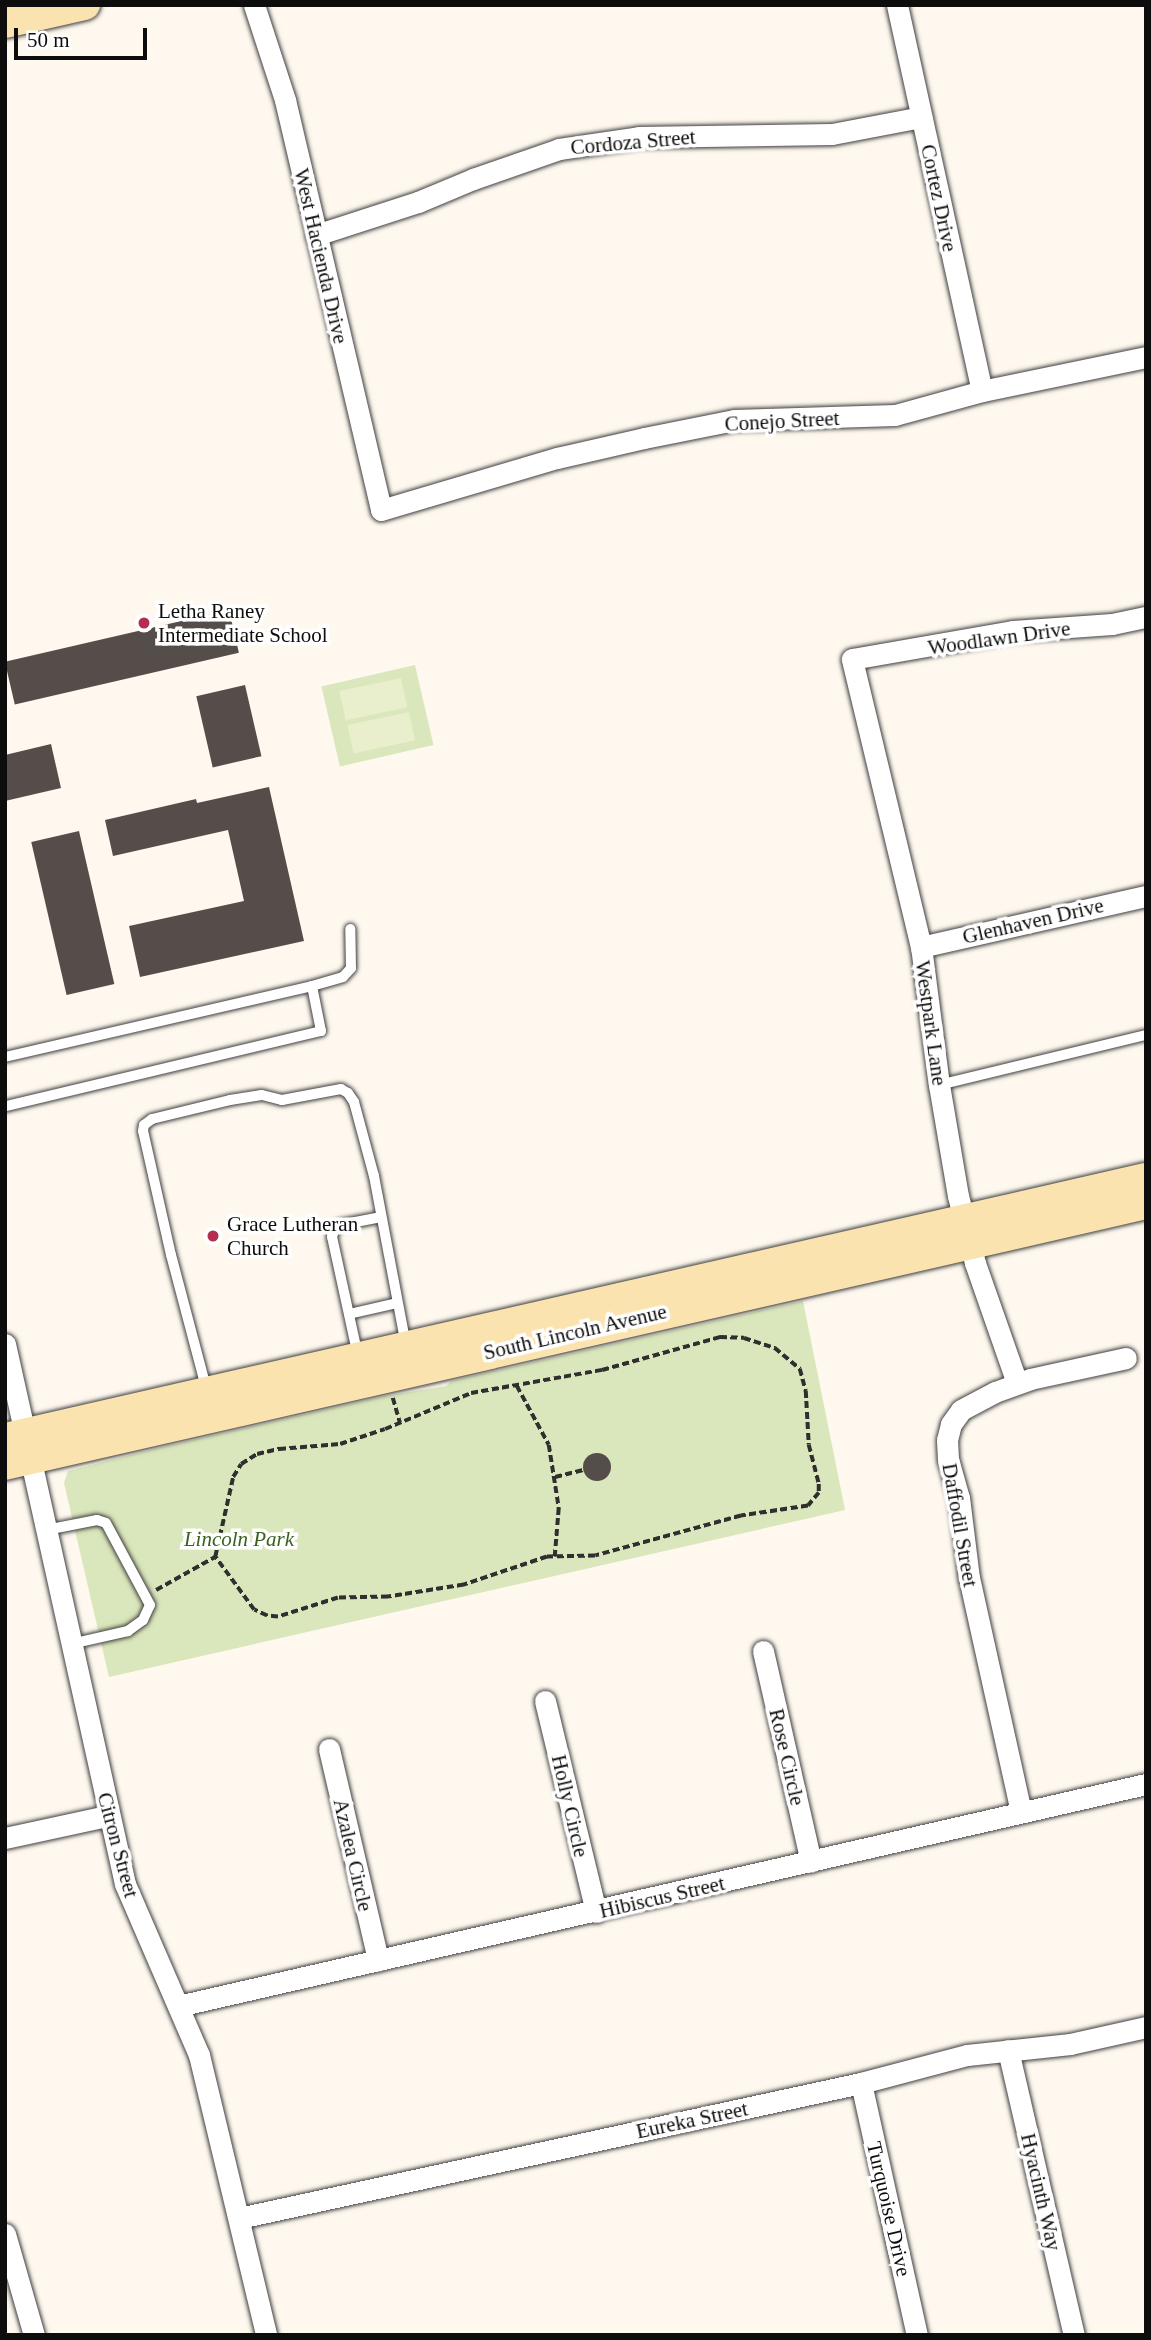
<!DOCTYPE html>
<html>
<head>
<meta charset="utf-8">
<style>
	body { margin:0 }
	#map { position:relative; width:1151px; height:2340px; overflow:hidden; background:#fef8ef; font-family:Georgia,serif }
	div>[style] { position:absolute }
	.green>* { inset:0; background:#dae6bb; transform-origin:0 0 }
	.pitch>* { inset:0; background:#e9eecc; transform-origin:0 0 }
	.building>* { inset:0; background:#554d4a; transform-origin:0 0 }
	.round { border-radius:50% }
	.path>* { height:3.5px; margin-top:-1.75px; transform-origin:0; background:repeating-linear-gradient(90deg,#2f2f2f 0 7px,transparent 0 10.5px) }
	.roads { filter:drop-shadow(0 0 2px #404040) drop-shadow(0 0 2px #404040) }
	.lane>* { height:10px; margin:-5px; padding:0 5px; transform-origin:5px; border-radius:5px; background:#fff }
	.street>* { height:21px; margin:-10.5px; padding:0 10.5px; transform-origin:10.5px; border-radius:10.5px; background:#fff }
	.secondary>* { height:30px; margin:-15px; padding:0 15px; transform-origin:15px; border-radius:15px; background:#fae3ae }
	.dots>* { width:19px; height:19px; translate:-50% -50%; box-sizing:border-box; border:4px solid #fff; border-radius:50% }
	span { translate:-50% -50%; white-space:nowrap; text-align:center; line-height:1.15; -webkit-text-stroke:7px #fff; paint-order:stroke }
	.street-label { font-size:21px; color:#0d0d0d }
	.poi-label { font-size:21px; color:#0d0d0d }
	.left { translate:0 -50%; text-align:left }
	.park-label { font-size:21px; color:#3b6122; font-style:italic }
	.frame { position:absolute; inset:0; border:7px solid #0d0d0d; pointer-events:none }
	.scale { position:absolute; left:14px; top:28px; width:133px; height:32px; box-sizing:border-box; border:4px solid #0d0d0d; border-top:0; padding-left:9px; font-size:21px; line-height:24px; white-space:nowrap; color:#0d0d0d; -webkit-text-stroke:5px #fff; paint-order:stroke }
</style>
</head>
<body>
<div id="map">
	<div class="green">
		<i style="left:415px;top:665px;width:82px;height:96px;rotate:77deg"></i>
		<i style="clip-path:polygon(803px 1301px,845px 1510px,109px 1677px,64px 1483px,68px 1471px,158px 1448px,385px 1396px,446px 1386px,451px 1381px)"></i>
	</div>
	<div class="pitch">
		<i style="left:401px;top:678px;width:30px;height:63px;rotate:78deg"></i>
		<i style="left:409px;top:712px;width:29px;height:63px;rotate:78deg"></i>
	</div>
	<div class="building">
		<i style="left:229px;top:610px;width:44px;height:230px;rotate:77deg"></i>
		<i style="left:245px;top:685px;width:73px;height:50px;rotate:77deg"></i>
		<i style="clip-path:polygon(51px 744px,61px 788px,5px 801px,5px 755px)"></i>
		<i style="clip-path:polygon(269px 787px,304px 941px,140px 977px,129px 926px,244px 901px,228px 830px,113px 856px,105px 820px,196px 799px,197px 803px)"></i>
		<i style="left:79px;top:831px;width:157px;height:49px;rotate:77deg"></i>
		<i class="round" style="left:583px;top:1453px;width:28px;height:28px"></i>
	</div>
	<div class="path">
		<i style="left:720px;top:1337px;width:24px;rotate:2deg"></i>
		<i style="left:744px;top:1338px;width:33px;rotate:18deg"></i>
		<i style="left:775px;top:1348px;width:33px;rotate:40deg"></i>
		<i style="left:800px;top:1369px;width:23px;rotate:75deg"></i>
		<i style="left:806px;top:1391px;width:54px;rotate:86.8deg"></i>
		<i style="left:809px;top:1445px;width:40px;rotate:75.6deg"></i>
		<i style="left:819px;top:1484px;width:9px;rotate:90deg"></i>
		<i style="left:819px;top:1493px;width:17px;rotate:130deg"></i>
		<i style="left:808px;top:1506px;width:68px;rotate:171.5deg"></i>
		<i style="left:741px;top:1516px;width:151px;rotate:164.7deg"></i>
		<i style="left:595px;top:1556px;width:48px;rotate:178.8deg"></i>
		<i style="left:547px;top:1557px;width:88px;rotate:161.4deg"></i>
		<i style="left:464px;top:1585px;width:77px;rotate:171deg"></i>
		<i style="left:388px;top:1597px;width:50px;rotate:178.9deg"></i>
		<i style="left:338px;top:1598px;width:63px;rotate:162.4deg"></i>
		<i style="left:278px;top:1617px;width:11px;rotate:-175deg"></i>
		<i style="left:267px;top:1616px;width:14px;rotate:-155deg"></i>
		<i style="left:254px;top:1610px;width:66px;rotate:-126.3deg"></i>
		<i style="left:215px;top:1557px;width:82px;rotate:-77.3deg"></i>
		<i style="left:233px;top:1477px;width:15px;rotate:-58deg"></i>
		<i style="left:241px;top:1464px;width:19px;rotate:-32deg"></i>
		<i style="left:257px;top:1454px;width:23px;rotate:-13deg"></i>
		<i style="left:279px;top:1449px;width:61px;rotate:-4.7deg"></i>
		<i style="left:340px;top:1444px;width:47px;rotate:-18.4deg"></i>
		<i style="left:385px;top:1429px;width:93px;rotate:-22.7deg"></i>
		<i style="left:471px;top:1393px;width:133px;rotate:-10deg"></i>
		<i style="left:602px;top:1370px;width:123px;rotate:-15.6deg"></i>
		<i style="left:517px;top:1386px;width:67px;rotate:61.5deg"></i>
		<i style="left:549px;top:1445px;width:64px;rotate:81deg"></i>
		<i style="left:559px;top:1508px;width:49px;rotate:94.7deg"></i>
		<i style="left:393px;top:1398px;width:26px;rotate:74deg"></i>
		<i style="left:555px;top:1477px;width:29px;rotate:-14deg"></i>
		<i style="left:156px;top:1590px;width:68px;rotate:-29.2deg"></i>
	</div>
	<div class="roads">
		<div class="lane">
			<i style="left:312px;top:986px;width:32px;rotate:-16deg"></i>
			<i style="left:343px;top:977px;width:12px;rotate:-48deg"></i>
			<i style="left:351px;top:968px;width:39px;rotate:-91deg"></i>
			<i style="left:5px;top:1057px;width:315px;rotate:-13deg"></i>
			<i style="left:312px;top:986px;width:46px;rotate:78.7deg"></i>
			<i style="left:321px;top:1031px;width:325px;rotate:166.6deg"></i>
			<i style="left:939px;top:1085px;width:213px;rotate:-13.6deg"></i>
			<i style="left:349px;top:1314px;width:49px;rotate:-12.9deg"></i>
			<i style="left:358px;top:1356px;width:122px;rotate:-102.3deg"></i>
			<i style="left:332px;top:1237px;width:7px;rotate:-74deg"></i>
			<i style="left:334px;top:1230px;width:8px;rotate:-40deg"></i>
			<i style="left:340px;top:1225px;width:42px;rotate:-11deg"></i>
			<i style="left:207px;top:1391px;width:141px;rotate:-104.8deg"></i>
			<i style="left:171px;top:1255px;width:127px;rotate:-102.7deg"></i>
			<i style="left:143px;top:1131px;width:6px;rotate:-81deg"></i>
			<i style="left:144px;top:1125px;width:10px;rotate:-37deg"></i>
			<i style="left:152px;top:1119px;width:80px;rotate:-13.7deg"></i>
			<i style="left:230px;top:1100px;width:32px;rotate:-9deg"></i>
			<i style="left:262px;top:1095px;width:21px;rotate:14deg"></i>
			<i style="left:282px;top:1100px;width:60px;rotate:-10.6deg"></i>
			<i style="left:341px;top:1089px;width:8px;rotate:30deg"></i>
			<i style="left:348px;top:1093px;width:11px;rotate:56deg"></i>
			<i style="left:354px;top:1102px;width:77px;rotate:74.9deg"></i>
			<i style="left:374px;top:1176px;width:172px;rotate:79.3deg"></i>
			<i style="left:46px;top:1530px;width:52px;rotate:-11.1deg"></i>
			<i style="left:97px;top:1520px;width:9px;rotate:18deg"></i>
			<i style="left:106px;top:1523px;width:93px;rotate:61.8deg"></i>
			<i style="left:150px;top:1605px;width:17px;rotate:115deg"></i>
			<i style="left:143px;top:1620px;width:19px;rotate:144deg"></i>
			<i style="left:128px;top:1631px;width:58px;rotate:167.2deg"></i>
		</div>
		<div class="street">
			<i style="left:254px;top:5px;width:100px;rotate:71.9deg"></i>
			<i style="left:285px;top:100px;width:421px;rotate:76.8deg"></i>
			<i style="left:381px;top:510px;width:184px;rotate:-16.5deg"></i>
			<i style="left:557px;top:458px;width:89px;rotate:-12.9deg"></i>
			<i style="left:644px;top:438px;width:92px;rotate:-11.3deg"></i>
			<i style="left:734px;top:420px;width:161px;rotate:-1.8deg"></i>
			<i style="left:895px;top:415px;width:90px;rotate:-15.4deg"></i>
			<i style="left:982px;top:391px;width:167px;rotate:-11.7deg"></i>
			<i style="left:897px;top:5px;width:395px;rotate:77.6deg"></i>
			<i style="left:316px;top:235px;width:107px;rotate:-17.9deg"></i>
			<i style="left:418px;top:202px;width:60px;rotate:-22.7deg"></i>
			<i style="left:473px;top:179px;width:91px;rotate:-19.2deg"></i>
			<i style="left:559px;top:149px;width:81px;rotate:-8.5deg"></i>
			<i style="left:639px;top:137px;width:193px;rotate:-0.9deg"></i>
			<i style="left:832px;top:134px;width:91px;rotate:-10.8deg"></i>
			<i style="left:921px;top:947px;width:231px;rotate:-12.8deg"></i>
			<i style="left:5px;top:1344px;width:553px;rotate:77.47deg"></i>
			<i style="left:125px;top:1884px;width:186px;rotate:66.6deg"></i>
			<i style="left:199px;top:2055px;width:288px;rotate:76.5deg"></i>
			<i style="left:1017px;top:1383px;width:127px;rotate:-109.3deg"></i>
			<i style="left:975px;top:1263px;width:69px;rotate:-104.2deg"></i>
			<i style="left:958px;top:1196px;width:113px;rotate:-99.7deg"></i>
			<i style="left:939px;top:1085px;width:139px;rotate:-97.4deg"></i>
			<i style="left:921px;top:947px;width:296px;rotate:-103.5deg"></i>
			<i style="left:852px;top:659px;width:163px;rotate:-9.9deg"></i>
			<i style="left:1013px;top:631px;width:99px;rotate:-4deg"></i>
			<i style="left:1112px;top:624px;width:35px;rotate:-12deg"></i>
			<i style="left:763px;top:1651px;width:216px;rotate:77.2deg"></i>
			<i style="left:545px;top:1701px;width:217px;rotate:76.4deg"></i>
			<i style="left:329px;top:1749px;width:217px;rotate:76.9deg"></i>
			<i style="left:1021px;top:1812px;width:240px;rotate:-102.5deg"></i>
			<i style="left:969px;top:1578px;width:81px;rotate:-97.1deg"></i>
			<i style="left:959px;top:1498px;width:41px;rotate:-105.8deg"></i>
			<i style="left:948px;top:1459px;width:19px;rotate:-93deg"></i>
			<i style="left:947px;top:1440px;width:16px;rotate:-76deg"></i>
			<i style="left:951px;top:1424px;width:17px;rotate:-54deg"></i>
			<i style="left:961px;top:1410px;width:38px;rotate:-28deg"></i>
			<i style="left:995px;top:1392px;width:37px;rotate:-20deg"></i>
			<i style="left:1030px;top:1379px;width:98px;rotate:-12.3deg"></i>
			<i style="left:5px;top:1838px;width:104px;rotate:-12.2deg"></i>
			<i style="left:178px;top:2006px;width:993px;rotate:-12.92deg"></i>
			<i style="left:1008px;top:2050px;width:293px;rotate:77deg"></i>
			<i style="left:861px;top:2083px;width:258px;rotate:77.5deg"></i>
			<i style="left:239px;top:2218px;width:636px;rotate:-12.25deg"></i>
			<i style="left:861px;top:2083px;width:110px;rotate:-14.8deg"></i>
			<i style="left:967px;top:2055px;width:104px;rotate:-6.1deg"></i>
			<i style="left:1070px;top:2044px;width:78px;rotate:-12.6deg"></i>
			<i style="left:5px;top:2234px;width:105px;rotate:74deg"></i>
		</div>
		<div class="secondary">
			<i style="left:5px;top:23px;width:82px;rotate:-12.7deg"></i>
			<i style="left:5px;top:1438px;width:1170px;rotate:-12.84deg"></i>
			<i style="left:5px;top:1465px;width:1170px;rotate:-12.88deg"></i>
		</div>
	</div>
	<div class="dots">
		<i style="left:144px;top:623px;background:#b42e4f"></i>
		<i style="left:213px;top:1236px;background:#b42e4f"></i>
	</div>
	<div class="street-label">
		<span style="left:633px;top:142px;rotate:-5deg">Cordoza Street</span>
		<span style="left:939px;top:198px;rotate:78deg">Cortez Drive</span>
		<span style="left:321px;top:256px;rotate:77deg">West Hacienda Drive</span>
		<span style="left:782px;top:421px;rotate:-3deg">Conejo Street</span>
		<span style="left:999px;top:638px;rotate:-8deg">Woodlawn Drive</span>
		<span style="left:1033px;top:921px;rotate:-13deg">Glenhaven Drive</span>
		<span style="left:931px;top:1023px;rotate:82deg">Westpark Lane</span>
		<span style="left:575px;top:1332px;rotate:-13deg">South Lincoln Avenue</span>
		<span style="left:960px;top:1525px;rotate:80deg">Daffodil Street</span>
		<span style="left:787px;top:1757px;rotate:77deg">Rose Circle</span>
		<span style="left:570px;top:1806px;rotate:77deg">Holly Circle</span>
		<span style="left:118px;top:1845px;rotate:75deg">Citron Street</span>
		<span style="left:353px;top:1855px;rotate:77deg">Azalea Circle</span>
		<span style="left:662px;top:1897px;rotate:-13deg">Hibiscus Street</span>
		<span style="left:692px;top:2120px;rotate:-12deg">Eureka Street</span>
		<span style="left:1041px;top:2192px;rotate:77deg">Hyacinth Way</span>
		<span style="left:889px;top:2209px;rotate:77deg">Turquoise Drive</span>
	</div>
	<div class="poi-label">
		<span class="left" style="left:158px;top:623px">Letha Raney<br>Intermediate School</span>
		<span class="left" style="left:227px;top:1236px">Grace Lutheran<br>Church</span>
	</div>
	<div class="park-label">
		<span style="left:239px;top:1539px">Lincoln Park</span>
	</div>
	<div class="frame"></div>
	<div class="scale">50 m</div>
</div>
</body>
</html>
